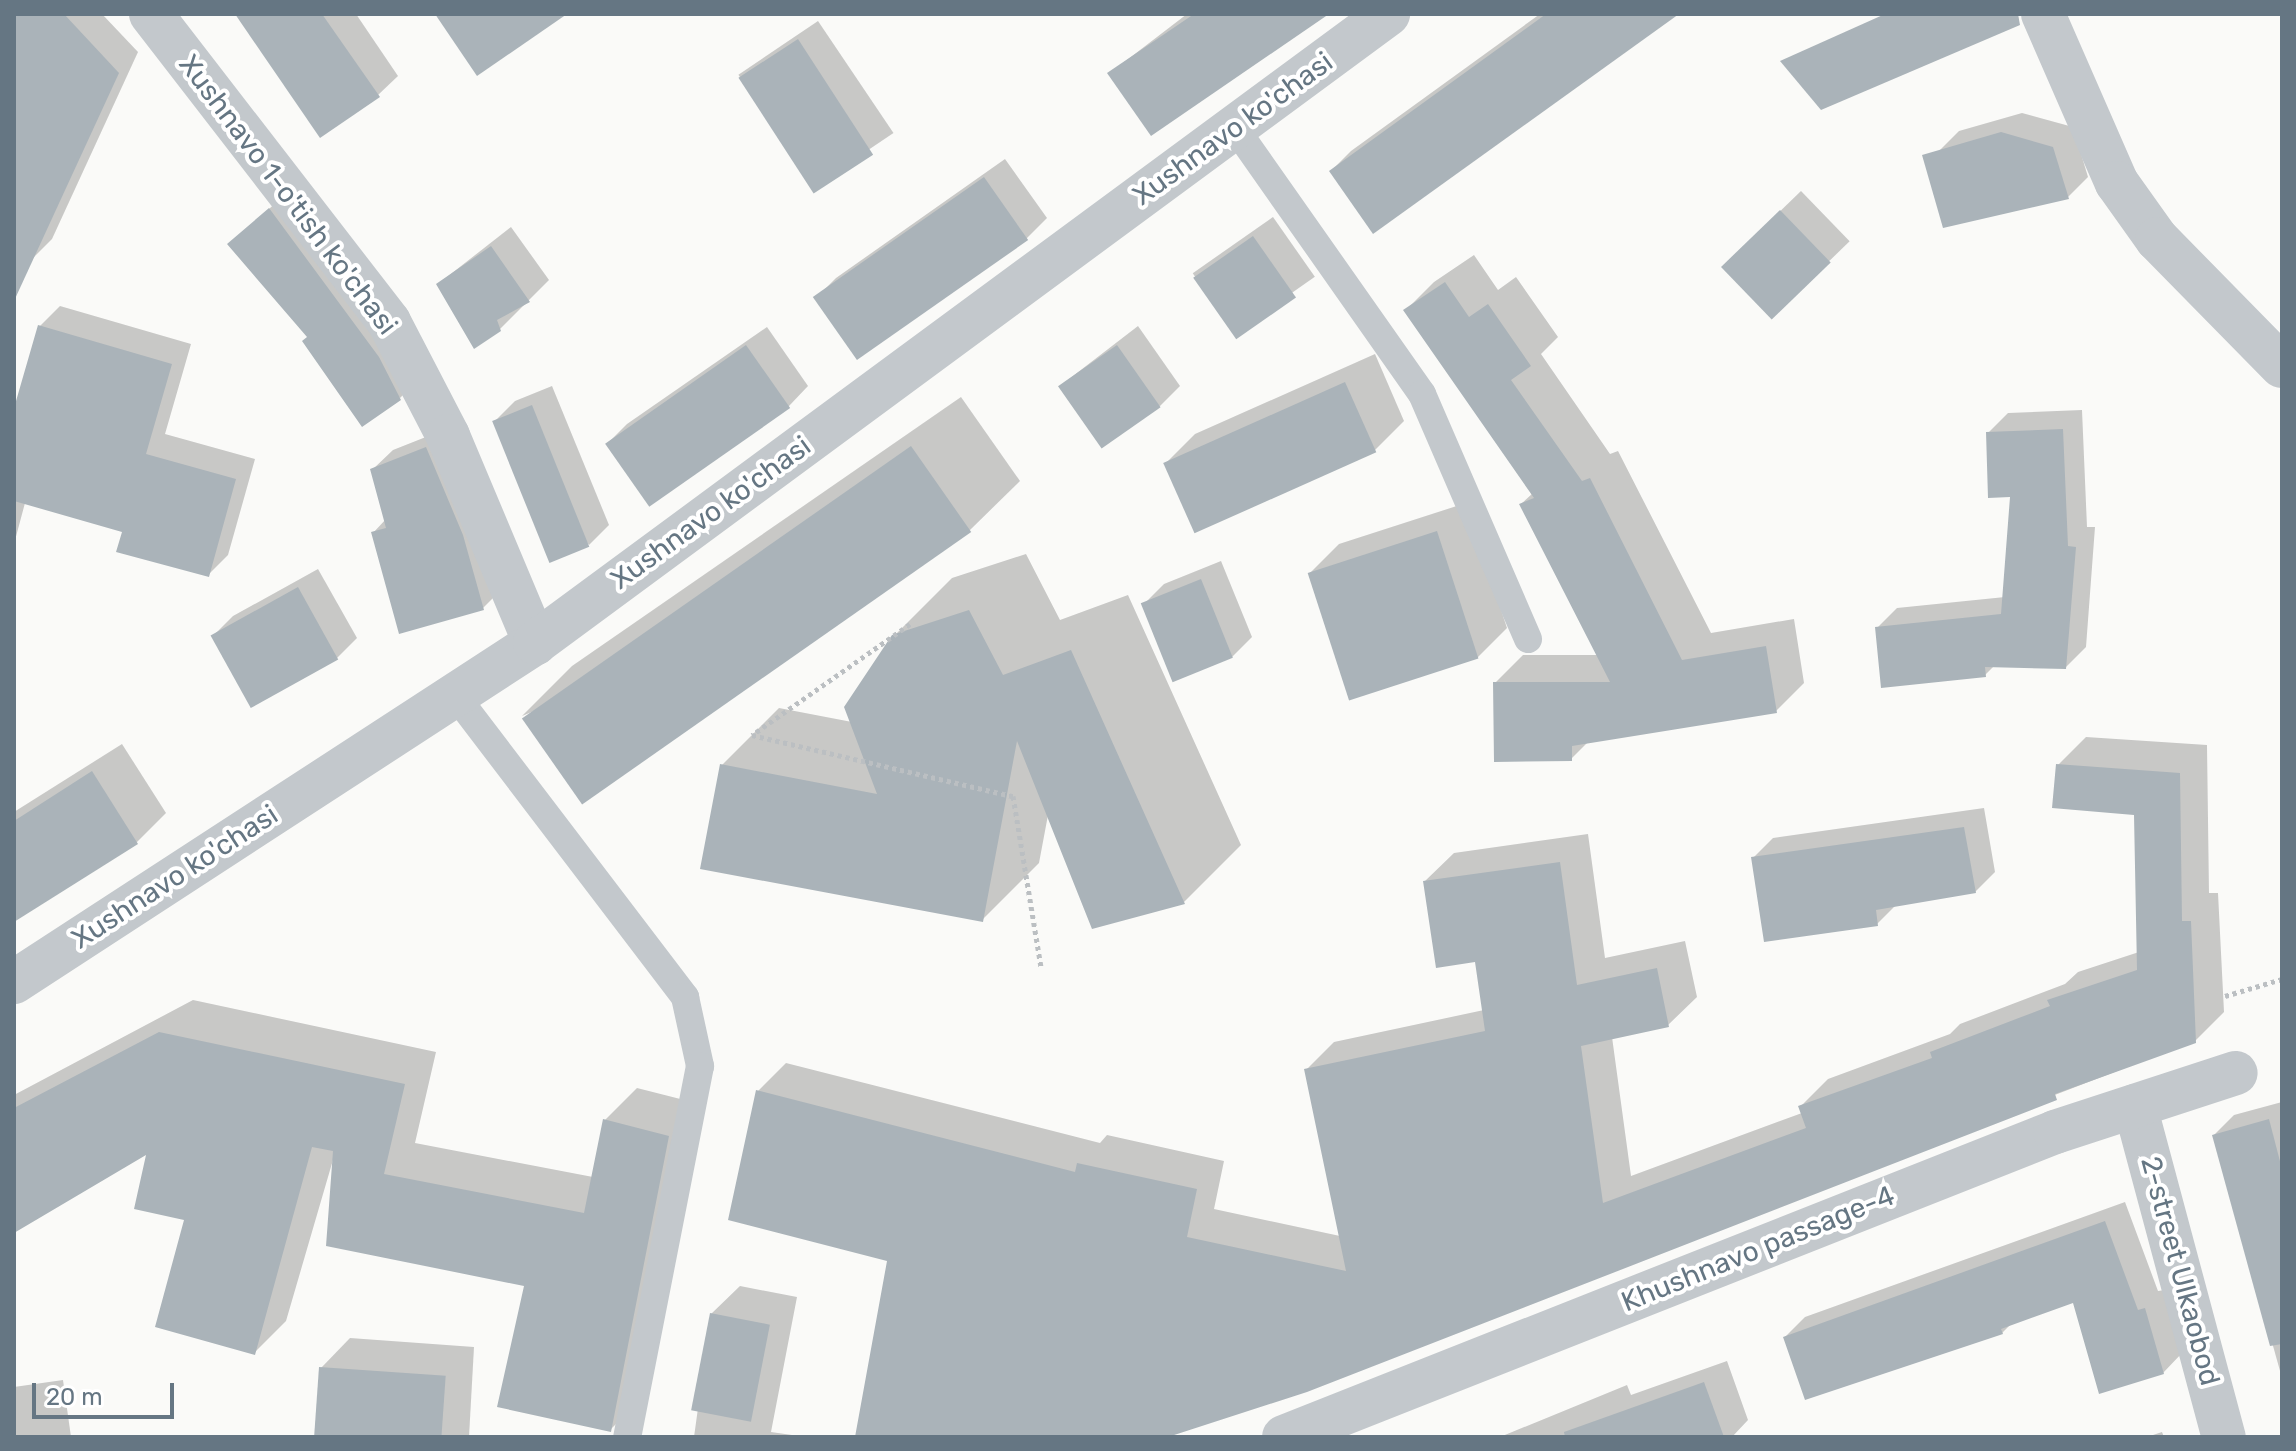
<!DOCTYPE html>
<html>
<head>
<meta charset="utf-8">
<style>
	body { margin:0 }
	#map { position:relative; width:2296px; height:1451px; overflow:hidden; background:#fafaf8; font-family:Rubik,sans-serif }
	div>[style] { position:absolute }
	.shadow>* { inset:0; background:#0003; transform-origin:0 0 }
	.building>* { inset:0; background:#aab3b9; transform-origin:0 0 }
	.path>* { height:5px; margin-top:-2.5px; transform-origin:0; background:repeating-linear-gradient(90deg,#bbbfc2 0 4px,transparent 0 8px) }
	.service>* { height:28px; margin:-14px; padding:0 14px; transform-origin:14px; border-radius:14px; background:#c3c8cc }
	.minor>* { height:44px; margin:-22px; padding:0 22px; transform-origin:22px; border-radius:22px; background:#c3c8cc }
	span { translate:-50% -50%; white-space:nowrap; text-align:center; line-height:1.15; -webkit-text-stroke:8px #fff; paint-order:stroke }
	.street-label { font-size:28px; color:#657683 }
	.frame { position:absolute; inset:0; border:16px solid #657683; pointer-events:none }
	.scale { position:absolute; left:32px; top:1383px; width:142px; height:36px; box-sizing:border-box; border:4px solid #657683; border-top:0; padding-left:10px; font-size:24px; line-height:28px; white-space:nowrap; color:#657683; -webkit-text-stroke:6px #fff; paint-order:stroke }
</style>
</head>
<body>
<div id="map">
	<div class="shadow">
		<i style="clip-path:polygon(14px 14px,102px 14px,138px 52px,52px 239px,32px 259px,14px 254px)"></i>
		<i style="clip-path:polygon(237px 14px,356px 14px,398px 76px,378px 95px)"></i>
		<i style="clip-path:polygon(1187px 14px,1321px 14px,1110px 73px)"></i>
		<i style="clip-path:polygon(1540px 14px,1678px 14px,1331px 171px,1351px 151px)"></i>
		<i style="left:818px;top:21px;width:135px;height:96px;rotate:56deg"></i>
		<i style="clip-path:polygon(2022px 113px,2073px 127px,2088px 177px,2068px 197px,1939px 151px,1959px 131px)"></i>
		<i style="clip-path:polygon(1005px 159px,1047px 218px,1027px 238px,857px 357px,816px 298px,836px 278px)"></i>
		<i style="clip-path:polygon(290px 190px,420px 378px,400px 398px,309px 337px,229px 245px)"></i>
		<i style="left:1801px;top:191px;width:70px;height:108px;rotate:46deg"></i>
		<i style="left:1273px;top:217px;width:73px;height:98px;rotate:55deg"></i>
		<i style="clip-path:polygon(511px 227px,549px 280px,500px 329px,438px 284px)"></i>
		<i style="clip-path:polygon(1474px 255px,1498px 290px,1516px 277px,1558px 337px,1541px 354px,1610px 454px,1618px 451px,1711px 633px,1794px 619px,1804px 683px,1776px 711px,1589px 741px,1571px 759px,1495px 683px,1523px 655px,1599px 655px,1521px 504px,1533px 493px,1406px 310px,1434px 282px)"></i>
		<i style="clip-path:polygon(60px 306px,191px 344px,165px 434px,255px 459px,228px 555px,208px 575px,124px 531px,25px 503px,14px 544px,14px 415px,40px 326px)"></i>
		<i style="clip-path:polygon(1138px 326px,1180px 386px,1160px 406px,1060px 386px)"></i>
		<i style="clip-path:polygon(767px 327px,808px 386px,789px 406px,607px 444px,627px 424px)"></i>
		<i style="clip-path:polygon(1375px 354px,1404px 421px,1375px 450px,1165px 464px,1195px 434px)"></i>
		<i style="clip-path:polygon(552px 386px,609px 525px,589px 545px,495px 421px,515px 401px)"></i>
		<i style="clip-path:polygon(961px 397px,1020px 481px,969px 531px,522px 716px,572px 666px)"></i>
		<i style="clip-path:polygon(2082px 410px,2087px 527px,2095px 527px,2086px 647px,2066px 667px,1995px 665px,1985px 675px,1877px 628px,1897px 608px,2005px 597px,2013px 495px,1988px 433px,2008px 413px)"></i>
		<i style="clip-path:polygon(446px 429px,503px 588px,483px 608px,373px 533px,386px 519px,372px 470px,393px 450px)"></i>
		<i style="clip-path:polygon(1466px 503px,1507px 628px,1477px 658px,1310px 573px,1339px 544px)"></i>
		<i style="clip-path:polygon(1026px 554px,1060px 620px,1128px 595px,1241px 845px,1184px 902px,1048px 815px,1039px 863px,982px 920px,722px 765px,779px 708px,852px 722px,894px 636px,952px 578px)"></i>
		<i style="clip-path:polygon(1221px 561px,1252px 637px,1232px 657px,1144px 604px,1164px 584px)"></i>
		<i style="clip-path:polygon(318px 569px,357px 638px,337px 658px,253px 705px,213px 636px,233px 616px)"></i>
		<i style="clip-path:polygon(2086px 737px,2207px 745px,2209px 893px,2218px 893px,2224px 1012px,2195px 1041px,1166px 1437px,857px 1437px,890px 1259px,758px 1091px,786px 1063px,1100px 1143px,1107px 1135px,1224px 1161px,1214px 1209px,1340px 1236px,1306px 1070px,1334px 1042px,1484px 1010px,1477px 960px,1425px 881px,1454px 853px,1588px 834px,1605px 958px,1685px 941px,1697px 997px,1668px 1025px,1612px 1037px,1631px 1176px,1802px 1113px,1800px 1107px,1828px 1079px,1950px 1034px,1960px 1024px,2065px 984px,2078px 972px,2139px 952px,2136px 813px,2058px 765px)"></i>
		<i style="clip-path:polygon(122px 744px,166px 813px,137px 842px,23px 914px,14px 900px,14px 812px)"></i>
		<i style="clip-path:polygon(1984px 808px,1995px 872px,1975px 892px,1897px 904px,1877px 924px,1753px 858px,1773px 838px)"></i>
		<i style="clip-path:polygon(193px 1000px,436px 1052px,415px 1143px,593px 1177px,605px 1120px,637px 1088px,700px 1104px,642px 1398px,610px 1430px,526px 1285px,335px 1153px,286px 1321px,254px 1353px,149px 1151px,14px 1228px,14px 1095px)"></i>
		<i style="clip-path:polygon(2282px 1102px,2282px 1378px,2214px 1135px,2234px 1115px)"></i>
		<i style="clip-path:polygon(2125px 1202px,2158px 1291px,2165px 1290px,2183px 1352px,2163px 1373px,2074px 1300px,2012px 1323px,2002px 1333px,1785px 1337px,1805px 1317px)"></i>
		<i style="clip-path:polygon(740px 1286px,797px 1297px,771px 1432px,806px 1437px,694px 1437px,711px 1314px)"></i>
		<i style="clip-path:polygon(350px 1338px,474px 1347px,469px 1437px,316px 1437px,321px 1368px)"></i>
		<i style="clip-path:polygon(1727px 1361px,1748px 1420px,1732px 1437px,1500px 1437px,1627px 1385px,1631px 1395px)"></i>
		<i style="clip-path:polygon(63px 1380px,71px 1437px,14px 1437px,14px 1387px)"></i>
		<i style="clip-path:polygon(2162px 1432px,2164px 1437px,2147px 1437px)"></i>
	</div>
	<div class="building">
		<i style="clip-path:polygon(14px 14px,64px 14px,119px 73px,14px 301px)"></i>
		<i style="clip-path:polygon(235px 14px,322px 14px,380px 97px,320px 138px)"></i>
		<i style="clip-path:polygon(435px 14px,567px 14px,477px 76px)"></i>
		<i style="clip-path:polygon(1194px 14px,1329px 14px,1151px 136px,1107px 73px)"></i>
		<i style="clip-path:polygon(1546px 14px,1679px 14px,1373px 234px,1329px 171px)"></i>
		<i style="clip-path:polygon(1885px 14px,2018px 14px,2020px 25px,1821px 110px,1780px 61px)"></i>
		<i style="left:798px;top:39px;width:138px;height:71px;rotate:57deg"></i>
		<i style="clip-path:polygon(2001px 132px,2053px 147px,2069px 199px,1943px 228px,1922px 155px)"></i>
		<i style="left:984px;top:177px;width:77px;height:209px;rotate:55deg"></i>
		<i style="clip-path:polygon(269px 208px,379px 357px,401px 400px,362px 427px,302px 341px,307px 337px,227px 244px)"></i>
		<i style="left:1780px;top:210px;width:73px;height:82px;rotate:46deg"></i>
		<i style="left:1253px;top:236px;width:75px;height:73px;rotate:55deg"></i>
		<i style="clip-path:polygon(491px 246px,530px 302px,497px 320px,501px 331px,474px 349px,436px 284px)"></i>
		<i style="clip-path:polygon(1445px 282px,1469px 317px,1488px 304px,1531px 366px,1511px 380px,1582px 481px,1590px 478px,1682px 660px,1766px 646px,1777px 713px,1572px 746px,1572px 761px,1494px 762px,1493px 682px,1610px 682px,1519px 504px,1534px 498px,1403px 310px)"></i>
		<i style="clip-path:polygon(38px 325px,172px 364px,146px 454px,236px 479px,209px 577px,116px 552px,122px 532px,14px 501px,14px 408px)"></i>
		<i style="left:746px;top:345px;width:77px;height:172px;rotate:55deg"></i>
		<i style="left:1117px;top:345px;width:76px;height:72px;rotate:55deg"></i>
		<i style="left:1345px;top:382px;width:77px;height:199px;rotate:66deg"></i>
		<i style="left:532px;top:405px;width:153px;height:43px;rotate:68deg"></i>
		<i style="clip-path:polygon(2063px 429px,2068px 546px,2076px 547px,2066px 669px,1985px 667px,1986px 677px,1881px 688px,1875px 627px,2001px 614px,2010px 497px,1988px 498px,1986px 432px)"></i>
		<i style="left:911px;top:446px;width:105px;height:475px;rotate:55deg"></i>
		<i style="clip-path:polygon(426px 447px,463px 535px,484px 610px,399px 634px,371px 532px,386px 528px,370px 469px)"></i>
		<i style="left:1437px;top:531px;width:134px;height:136px;rotate:72deg"></i>
		<i style="left:1201px;top:579px;width:85px;height:65px;rotate:68deg"></i>
		<i style="left:298px;top:587px;width:83px;height:100px;rotate:61deg"></i>
		<i style="clip-path:polygon(969px 610px,1003px 675px,1071px 650px,1185px 904px,1092px 929px,1017px 741px,983px 922px,700px 869px,720px 764px,877px 794px,844px 707px,892px 635px)"></i>
		<i style="clip-path:polygon(2056px 764px,2180px 773px,2182px 921px,2191px 921px,2196px 1043px,2055px 1094px,2057px 1100px,1307px 1392px,1168px 1437px,855px 1437px,887px 1261px,728px 1220px,756px 1090px,1075px 1172px,1077px 1163px,1197px 1189px,1187px 1237px,1346px 1271px,1304px 1069px,1485px 1031px,1475px 962px,1436px 968px,1423px 881px,1560px 862px,1577px 985px,1657px 968px,1669px 1027px,1581px 1046px,1603px 1203px,1806px 1128px,1798px 1106px,1932px 1058px,1930px 1052px,2050px 1006px,2047px 1000px,2137px 970px,2134px 815px,2052px 808px)"></i>
		<i style="clip-path:polygon(92px 771px,138px 844px,14px 922px,14px 821px)"></i>
		<i style="clip-path:polygon(1964px 827px,1976px 893px,1876px 910px,1878px 926px,1764px 942px,1751px 857px)"></i>
		<i style="clip-path:polygon(159px 1032px,405px 1084px,384px 1174px,584px 1213px,603px 1119px,669px 1136px,611px 1432px,497px 1407px,524px 1286px,326px 1246px,333px 1151px,312px 1147px,255px 1355px,155px 1327px,184px 1220px,134px 1209px,146px 1155px,14px 1233px,14px 1108px)"></i>
		<i style="clip-path:polygon(2269px 1119px,2282px 1169px,2282px 1344px,2270px 1346px,2212px 1135px)"></i>
		<i style="clip-path:polygon(2105px 1221px,2138px 1310px,2145px 1308px,2164px 1374px,2099px 1394px,2073px 1303px,2001px 1329px,2003px 1334px,1805px 1400px,1783px 1337px)"></i>
		<i style="left:710px;top:1313px;width:61px;height:99px;rotate:11deg"></i>
		<i style="left:319px;top:1367px;width:127px;height:70px;rotate:4deg"></i>
		<i style="clip-path:polygon(1704px 1382px,1724px 1437px,1565px 1437px,1564px 1432px)"></i>
	</div>
	<div class="path">
		<i style="left:910px;top:624px;width:193px;rotate:144.9deg"></i>
		<i style="left:752px;top:735px;width:268px;rotate:13.2deg"></i>
		<i style="left:1013px;top:796px;width:173px;rotate:80.7deg"></i>
		<i style="left:2225px;top:996px;width:59px;rotate:-16.6deg"></i>
	</div>
	<div class="service">
		<i style="left:1235px;top:128px;width:325px;rotate:54.9deg"></i>
		<i style="left:1422px;top:394px;width:267px;rotate:66.6deg"></i>
		<i style="left:455px;top:695px;width:380px;rotate:52.7deg"></i>
		<i style="left:685px;top:997px;width:71px;rotate:77.7deg"></i>
		<i style="left:700px;top:1066px;width:378px;rotate:101.1deg"></i>
	</div>
	<div class="minor">
		<i style="left:151px;top:14px;width:389px;rotate:52.3deg"></i>
		<i style="left:389px;top:322px;width:128px;rotate:62.6deg"></i>
		<i style="left:448px;top:436px;width:225px;rotate:67.2deg"></i>
		<i style="left:2043px;top:14px;width:184px;rotate:66.4deg"></i>
		<i style="left:2117px;top:183px;width:69px;rotate:54.5deg"></i>
		<i style="left:2157px;top:239px;width:178px;rotate:45.5deg"></i>
		<i style="left:14px;top:982px;width:622px;rotate:-33.05deg"></i>
		<i style="left:535px;top:643px;width:1060px;rotate:-36.4deg"></i>
		<i style="left:2135px;top:1106px;width:343px;rotate:75deg"></i>
		<i style="left:1284px;top:1437px;width:829px;rotate:-21.58deg"></i>
		<i style="left:2055px;top:1132px;width:190px;rotate:-18.1deg"></i>
	</div>
	<div class="street-label">
		<span style="left:1233px;top:129px;rotate:-36deg">Xushnavo ko'chasi</span>
		<span style="left:288px;top:195px;rotate:53deg">Xushnavo 1-o'tish ko'chasi</span>
		<span style="left:711px;top:513px;rotate:-36deg">Xushnavo ko'chasi</span>
		<span style="left:175px;top:877px;rotate:-33deg">Xushnavo ko'chasi</span>
		<span style="left:1758px;top:1249px;rotate:-22deg">Khushnavo passage-4</span>
		<span style="left:2180px;top:1271px;rotate:75deg">2-street Ulkaobod</span>
	</div>
	<div class="frame"></div>
	<div class="scale">20 m</div>
</div>
</body>
</html>
